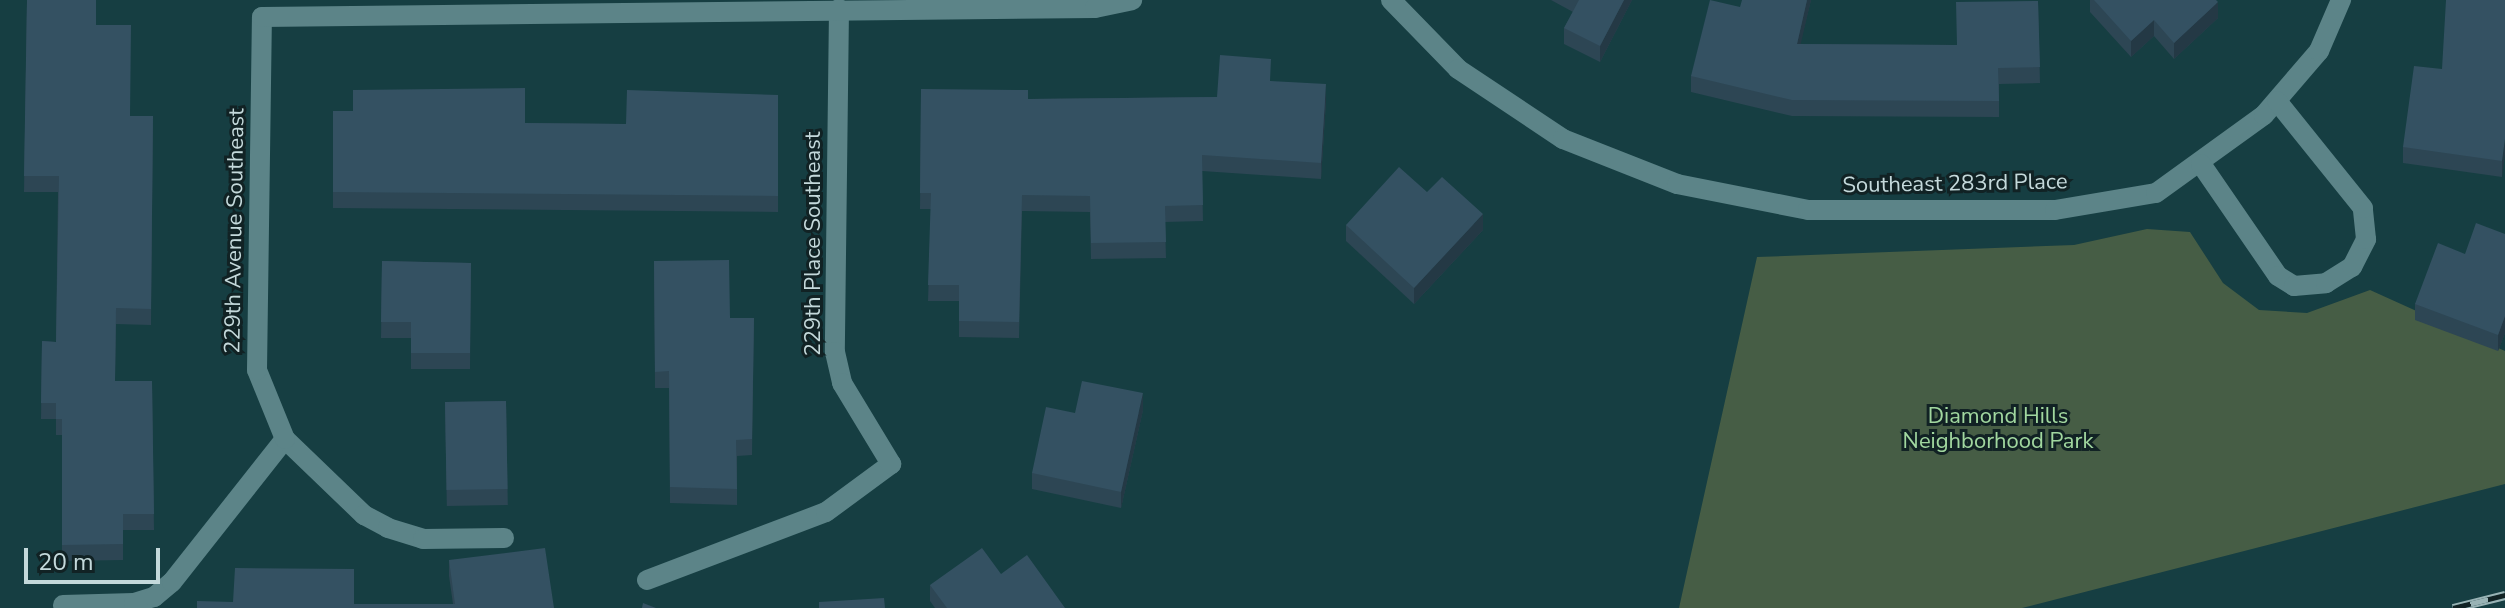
<!DOCTYPE html>
<html>
<head>
<meta charset="utf-8">
<style>
	body { margin:0 }
	#map { position:relative; width:2505px; height:608px; overflow:hidden; background:#163e42; font-family:"Nunito Sans",sans-serif }
	div>[style] { position:absolute }
	.green>* { inset:0; background:#465d45 }
	.lane>* { height:20px; margin:-10px; padding:0 10px; transform-origin:10px; border-radius:10px; background:#5c8488 }
	.street>* { height:20px; margin:-10px; padding:0 10px; transform-origin:10px; border-radius:10px; background:#5c8488 }
	.rail>* { height:9px; margin-top:-4.5px; transform-origin:0; background:repeating-linear-gradient(90deg,#112224 0 18px,#99b3b5 0 36px); box-sizing:border-box; border-block:2px solid #99b3b5 }
	.wall>* { inset:0; background:#2d4654; transform-origin:0 0 }
	.shaded-wall>* { inset:0; background:#243945 }
	.building>* { inset:0; background:#345162; transform-origin:0 0 }
	span { translate:-50% -50%; white-space:nowrap; text-align:center; line-height:1.15; -webkit-text-stroke:6px #112224; paint-order:stroke }
	.street-label { font-size:22px; color:#c4d9db }
	.park-label { font-size:22px; color:#a1d79f }
	.scale { position:absolute; left:24px; top:548px; width:136px; height:36px; box-sizing:border-box; border:4px solid #c4d9db; border-top:0; padding-left:10px; font-size:24px; line-height:28px; white-space:nowrap; color:#c4d9db; -webkit-text-stroke:6px #112224; paint-order:stroke }
</style>
</head>
<body>
<div id="map">
	<div class="green">
		<i style="clip-path:polygon(2147px 229px,2190px 232px,2223px 283px,2259px 310px,2307px 313px,2370px 290px,2505px 351px,2505px 484px,2022px 608px,1679px 608px,1757px 257px,2074px 245px)"></i>
	</div>
	<div class="lane">
		<i style="left:647px;top:580px;width:191px;rotate:-20.8deg"></i>
		<i style="left:826px;top:512px;width:81px;rotate:-36.4deg"></i>
		<i style="left:63px;top:605px;width:71px;rotate:-1.6deg"></i>
		<i style="left:134px;top:603px;width:21px;rotate:-17deg"></i>
		<i style="left:154px;top:597px;width:23px;rotate:-40deg"></i>
		<i style="left:172px;top:582px;width:182px;rotate:-51.7deg"></i>
		<i style="left:285px;top:439px;width:110px;rotate:43.9deg"></i>
		<i style="left:364px;top:515px;width:27px;rotate:28deg"></i>
		<i style="left:388px;top:528px;width:37px;rotate:17deg"></i>
		<i style="left:423px;top:539px;width:81px;rotate:-0.7deg"></i>
	</div>
	<div class="street">
		<i style="left:1391px;top:0;width:96px;rotate:45.8deg"></i>
		<i style="left:1458px;top:69px;width:126px;rotate:33.7deg"></i>
		<i style="left:1563px;top:139px;width:123px;rotate:21.5deg"></i>
		<i style="left:1677px;top:184px;width:134px;rotate:11.2deg"></i>
		<i style="left:1808px;top:210px;width:247px"></i>
		<i style="left:2055px;top:210px;width:102px;rotate:-9.6deg"></i>
		<i style="left:2156px;top:193px;width:133px;rotate:-35.8deg"></i>
		<i style="left:2264px;top:115px;width:84px;rotate:-49.3deg"></i>
		<i style="left:2319px;top:51px;width:56px;rotate:-66.7deg"></i>
		<i style="left:839px;top:9px;width:343px;rotate:90.7deg"></i>
		<i style="left:835px;top:352px;width:32px;rotate:77deg"></i>
		<i style="left:842px;top:383px;width:95px;rotate:58.8deg"></i>
		<i style="left:2201px;top:164px;width:136px;rotate:55.5deg"></i>
		<i style="left:2278px;top:276px;width:19px;rotate:32deg"></i>
		<i style="left:2294px;top:286px;width:32px;rotate:-5deg"></i>
		<i style="left:2326px;top:283px;width:31px;rotate:-32deg"></i>
		<i style="left:2352px;top:267px;width:31px;rotate:-63deg"></i>
		<i style="left:2366px;top:239px;width:31px;rotate:-96deg"></i>
		<i style="left:2363px;top:208px;width:137px;rotate:-128.8deg"></i>
		<i style="left:285px;top:439px;width:74px;rotate:-112.1deg"></i>
		<i style="left:257px;top:370px;width:353px;rotate:-89.2deg"></i>
		<i style="left:262px;top:17px;width:833px;rotate:-0.62deg"></i>
		<i style="left:1095px;top:8px;width:38px;rotate:-12deg"></i>
	</div>
	<div class="rail">
		<i style="left:2453px;top:608px;width:54px;rotate:-14deg"></i>
	</div>
	<div class="wall">
		<i style="clip-path:polygon(27px 0,96px 25px,130px 116px,153px 116px,151px 325px,116px 324px,115px 381px,152px 381px,154px 530px,123px 530px,123px 560px,62px 561px,62px 435px,56px 435px,56px 419px,41px 419px,42px 341px,56px 342px,58px 192px,24px 192px)"></i>
		<i style="clip-path:polygon(1551px 0,1632px 0,1600px 62px,1564px 44px,1564px 28px,1573px 12px)"></i>
		<i style="clip-path:polygon(1811px 0,1800px 44px,1957px 45px,2038px 1px,2040px 83px,1999px 84px,1999px 117px,1792px 116px,1691px 92px,1691px 76px,1740px 7px)"></i>
		<i style="clip-path:polygon(2090px 0,2216px 0,2218px 18px,2174px 59px,2154px 36px,2131px 57px,2090px 12px)"></i>
		<i style="clip-path:polygon(2505px 0,2502px 177px,2403px 163px,2403px 147px,2442px 69px)"></i>
		<i style="clip-path:polygon(1271px 81px,1326px 101px,1321px 179px,1202px 171px,1203px 221px,1165px 222px,1166px 258px,1091px 259px,1090px 212px,1022px 211px,1019px 338px,959px 337px,959px 301px,928px 301px,931px 209px,920px 209px,921px 89px,1028px 99px,1217px 97px)"></i>
		<i style="clip-path:polygon(778px 95px,778px 212px,333px 208px,333px 111px,353px 111px,525px 123px,626px 124px)"></i>
		<i style="clip-path:polygon(1427px 192px,1483px 230px,1414px 304px,1346px 241px,1346px 225px)"></i>
		<i style="clip-path:polygon(2505px 234px,2505px 333px,2498px 351px,2415px 320px,2415px 304px,2465px 254px)"></i>
		<i style="clip-path:polygon(382px 261px,471px 263px,470px 369px,411px 369px,411px 338px,381px 338px)"></i>
		<i style="clip-path:polygon(654px 261px,730px 318px,754px 318px,752px 455px,737px 456px,737px 505px,670px 503px,669px 388px,655px 388px)"></i>
		<i style="left:506px;top:401px;width:104px;height:61px;rotate:89deg"></i>
		<i style="clip-path:polygon(1143px 410px,1121px 508px,1032px 489px,1032px 473px)"></i>
		<i style="clip-path:polygon(449px 560px,554px 608px,453px 604px,449px 576px)"></i>
		<i style="clip-path:polygon(1001px 574px,1065px 608px,935px 608px,930px 601px,930px 585px)"></i>
	</div>
	<div class="shaded-wall">
		<i style="clip-path:polygon(1624px 0,1632px 0,1600px 62px,1600px 46px)"></i>
		<i style="clip-path:polygon(1807px 0,1811px 0,1797px 60px,1797px 44px)"></i>
		<i style="clip-path:polygon(2218px 2px,2218px 18px,2174px 59px,2174px 43px)"></i>
		<i style="clip-path:polygon(2154px 20px,2154px 36px,2131px 57px,2131px 41px)"></i>
		<i style="clip-path:polygon(1326px 84px,1326px 101px,1321px 179px,1321px 163px)"></i>
		<i style="clip-path:polygon(2505px 139px,2505px 155px,2502px 177px,2502px 161px)"></i>
		<i style="clip-path:polygon(1483px 214px,1483px 230px,1414px 304px,1414px 288px)"></i>
		<i style="clip-path:polygon(2505px 316px,2505px 333px,2498px 351px,2498px 335px)"></i>
		<i style="clip-path:polygon(1143px 393px,1143px 410px,1121px 508px,1121px 492px)"></i>
	</div>
	<div class="building">
		<i style="clip-path:polygon(27px 0,96px 0,96px 25px,131px 25px,130px 116px,153px 116px,151px 309px,116px 308px,115px 381px,152px 381px,154px 514px,123px 514px,123px 544px,62px 545px,62px 419px,56px 419px,56px 403px,41px 403px,42px 341px,56px 342px,59px 176px,24px 176px)"></i>
		<i style="clip-path:polygon(1579px 0,1624px 0,1600px 46px,1564px 28px)"></i>
		<i style="clip-path:polygon(1710px 0,1740px 7px,1742px 0,1807px 0,1797px 44px,1957px 45px,1956px 2px,2038px 1px,2040px 67px,1998px 68px,1999px 101px,1792px 100px,1691px 76px)"></i>
		<i style="clip-path:polygon(2094px 0,2216px 0,2218px 2px,2174px 43px,2154px 20px,2131px 41px)"></i>
		<i style="clip-path:polygon(2446px 0,2505px 0,2505px 139px,2502px 161px,2403px 147px,2414px 66px,2442px 69px)"></i>
		<i style="clip-path:polygon(1220px 55px,1271px 59px,1270px 81px,1326px 84px,1321px 163px,1202px 155px,1203px 205px,1165px 206px,1166px 242px,1091px 243px,1090px 196px,1022px 195px,1019px 322px,959px 321px,959px 285px,928px 285px,931px 193px,920px 193px,921px 89px,1028px 90px,1028px 99px,1217px 97px)"></i>
		<i style="clip-path:polygon(525px 88px,525px 123px,626px 124px,627px 90px,778px 95px,778px 196px,333px 192px,333px 111px,353px 111px,353px 90px)"></i>
		<i style="clip-path:polygon(1399px 167px,1427px 192px,1442px 177px,1483px 214px,1414px 288px,1346px 225px)"></i>
		<i style="clip-path:polygon(2476px 223px,2505px 234px,2505px 316px,2498px 335px,2415px 304px,2438px 243px,2465px 254px)"></i>
		<i style="clip-path:polygon(729px 260px,730px 318px,754px 318px,752px 439px,736px 440px,737px 489px,670px 487px,669px 371px,655px 372px,654px 261px)"></i>
		<i style="clip-path:polygon(382px 261px,471px 263px,470px 353px,411px 353px,411px 322px,381px 322px)"></i>
		<i style="clip-path:polygon(1082px 381px,1143px 393px,1121px 492px,1032px 473px,1046px 407px,1075px 413px)"></i>
		<i style="left:506px;top:401px;width:88px;height:61px;rotate:89deg"></i>
		<i style="clip-path:polygon(545px 548px,554px 608px,197px 608px,197px 601px,233px 602px,235px 568px,354px 569px,354px 604px,455px 604px,449px 560px)"></i>
		<i style="clip-path:polygon(982px 548px,1001px 574px,1027px 555px,1065px 608px,947px 608px,930px 585px)"></i>
		<i style="clip-path:polygon(884px 598px,885px 608px,819px 608px,819px 602px)"></i>
		<i style="clip-path:polygon(643px 603px,656px 608px,642px 608px)"></i>
	</div>
	<div class="street-label">
		<span style="left:1955px;top:184px;rotate:-1deg">Southeast 283rd Place</span>
		<span style="left:235px;top:231px;rotate:-89deg">229th Avenue Southeast</span>
		<span style="left:814px;top:244px;rotate:-90deg">229th Place Southeast</span>
	</div>
	<div class="park-label">
		<span style="left:1998px;top:429px">Diamond Hills<br>Neighborhood Park</span>
	</div>
	<div class="scale">20 m</div>
</div>
</body>
</html>
